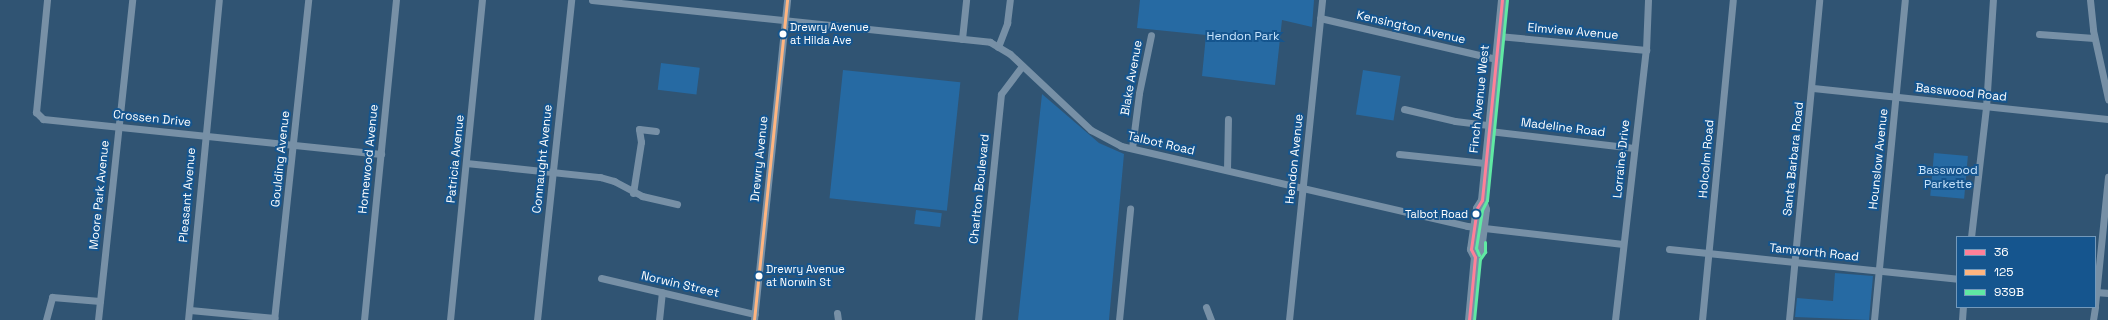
<!DOCTYPE html>
<html>
<head>
<meta charset="utf-8">
<style>
	body { margin:0 }
	#map { position:relative; width:2108px; height:320px; overflow:hidden; background:#305473; font-family:"Space Grotesk",sans-serif }
	div>[style] { position:absolute }
	.green>* { inset:0; background:#266aa3; transform-origin:0 0 }
	.minor>* { height:7px; margin:-3.5px; padding:0 3.5px; transform-origin:3.5px; border-radius:3.5px; background:#7790a6 }
	.major>* { height:9px; margin:-4.5px; padding:0 4.5px; transform-origin:4.5px; border-radius:4.5px; background:#7790a5 }
	.bus-1>* { height:3px; margin:-1.5px; padding:0 1.5px; transform-origin:1.5px; border-radius:1.5px; background:#ff8098 }
	.bus-2>* { height:3px; margin:-1.5px; padding:0 1.5px; transform-origin:1.5px; border-radius:1.5px; background:#ffb580 }
	.bus-3>* { height:3px; margin:-1.5px; padding:0 1.5px; transform-origin:1.5px; border-radius:1.5px; background:#60e9a3 }
	.dots>* { width:11px; height:11px; translate:-50% -50%; box-sizing:border-box; border:2px solid #15558e; border-radius:50% }
	span { translate:-50% -50%; white-space:nowrap; text-align:center; line-height:1.15; -webkit-text-stroke:4px #15558e; paint-order:stroke }
	.bus-label { font-size:11px; color:#fff }
	.left { translate:0 -50%; text-align:left }
	.right { translate:-100% -50%; text-align:right }
	.street-label { font-size:12px; color:#fff }
	.park-label { font-size:12px; color:#c6e3fc }
	.legend { position:absolute; left:1956px; top:236px; width:140px; height:72px; box-sizing:border-box; background:#15558e; border:1px solid #7399bb; margin:0; padding:5px 7px; list-style:none; font-size:12px; color:#fff }
	.legend li { display:flex; align-items:center; gap:8px; height:20px }
	.legend b { width:20px; border:1px solid #7399bb }
</style>
</head>
<body>
<div id="map">
	<div class="green">
		<i style="clip-path:polygon(1140px 0,1314px 0,1312px 27px,1282px 20px,1275px 85px,1202px 76px,1206px 35px,1137px 28px)"></i>
		<i style="left:661px;top:63px;width:39px;height:27px;rotate:7deg"></i>
		<i style="left:843px;top:70px;width:118px;height:129px;rotate:6deg"></i>
		<i style="left:1363px;top:70px;width:38px;height:45px;rotate:9deg"></i>
		<i style="clip-path:polygon(1042px 94px,1099px 143px,1124px 154px,1109px 320px,1018px 320px)"></i>
		<i style="left:1934px;top:153px;width:34px;height:43px;rotate:5deg"></i>
		<i style="left:916px;top:210px;width:26px;height:14px;rotate:7deg"></i>
		<i style="clip-path:polygon(1835px 273px,1873px 276px,1869px 320px,1795px 317px,1797px 298px,1833px 301px)"></i>
	</div>
	<div class="minor">
		<i style="left:47px;top:0;width:113px;rotate:95.6deg"></i>
		<i style="left:36px;top:112px;width:10px;rotate:45deg"></i>
		<i style="left:43px;top:119px;width:340px;rotate:5.9deg"></i>
		<i style="left:592px;top:0;width:400px;rotate:6deg"></i>
		<i style="left:990px;top:42px;width:23px;rotate:31deg"></i>
		<i style="left:1010px;top:54px;width:111px;rotate:43.2deg"></i>
		<i style="left:1091px;top:130px;width:34px;rotate:28deg"></i>
		<i style="left:1121px;top:146px;width:355px;rotate:13deg"></i>
		<i style="left:1467px;top:226px;width:157px;rotate:6.6deg"></i>
		<i style="left:2090px;top:0;width:30px;rotate:84deg"></i>
		<i style="left:2093px;top:30px;width:71px;rotate:77.7deg"></i>
		<i style="left:1320px;top:18px;width:181px;rotate:13.1deg"></i>
		<i style="left:2039px;top:34px;width:55px;rotate:4.2deg"></i>
		<i style="left:1498px;top:36px;width:149px;rotate:5.4deg"></i>
		<i style="left:962px;top:39px;width:39px;rotate:-84deg"></i>
		<i style="left:998px;top:47px;width:26px;rotate:-69deg"></i>
		<i style="left:1007px;top:23px;width:23px;rotate:-83deg"></i>
		<i style="left:1813px;top:88px;width:297px;rotate:6deg"></i>
		<i style="left:1404px;top:109px;width:52px;rotate:13.2deg"></i>
		<i style="left:1455px;top:121px;width:34px;rotate:7deg"></i>
		<i style="left:1489px;top:131px;width:146px;rotate:6.7deg"></i>
		<i style="left:1132px;top:148px;width:55px;rotate:-82.7deg"></i>
		<i style="left:1139px;top:93px;width:59px;rotate:-78.3deg"></i>
		<i style="left:1399px;top:154px;width:86px;rotate:6deg"></i>
		<i style="left:466px;top:163px;width:135px;rotate:6deg"></i>
		<i style="left:600px;top:177px;width:15px;rotate:16deg"></i>
		<i style="left:614px;top:181px;width:32px;rotate:28deg"></i>
		<i style="left:642px;top:196px;width:36px;rotate:13deg"></i>
		<i style="left:1227px;top:170px;width:51px;rotate:-88.9deg"></i>
		<i style="left:633px;top:193px;width:52px;rotate:-81.1deg"></i>
		<i style="left:641px;top:142px;width:13px;rotate:-99deg"></i>
		<i style="left:639px;top:129px;width:17px;rotate:7deg"></i>
		<i style="left:1971px;top:237px;width:131px;rotate:-83.4deg"></i>
		<i style="left:1986px;top:107px;width:107px;rotate:-86.3deg"></i>
		<i style="left:1669px;top:249px;width:290px;rotate:5.9deg"></i>
		<i style="left:601px;top:278px;width:158px;rotate:13.2deg"></i>
		<i style="left:2095px;top:292px;width:13px;rotate:4deg"></i>
		<i style="left:2095px;top:305px;width:129px;rotate:-84.2deg"></i>
		<i style="left:1206px;top:307px;width:14px;rotate:69deg"></i>
		<i style="left:190px;top:310px;width:85px;rotate:5.4deg"></i>
		<i style="left:837px;top:313px;width:7px;rotate:82deg"></i>
		<i style="left:46px;top:320px;width:24px;rotate:-75deg"></i>
		<i style="left:52px;top:297px;width:48px;rotate:4.8deg"></i>
		<i style="left:98px;top:320px;width:322px;rotate:-83.9deg"></i>
		<i style="left:188px;top:320px;width:321px;rotate:-84.5deg"></i>
		<i style="left:274px;top:320px;width:322px;rotate:-83.9deg"></i>
		<i style="left:364px;top:320px;width:322px;rotate:-84.3deg"></i>
		<i style="left:450px;top:320px;width:322px;rotate:-84.3deg"></i>
		<i style="left:537px;top:320px;width:322px;rotate:-83.9deg"></i>
		<i style="left:659px;top:320px;width:28px;rotate:-84deg"></i>
		<i style="left:754px;top:320px;width:322px;rotate:-84.1deg"></i>
		<i style="left:978px;top:320px;width:227px;rotate:-84.2deg"></i>
		<i style="left:1001px;top:94px;width:34px;rotate:-53deg"></i>
		<i style="left:1119px;top:320px;width:112px;rotate:-84.3deg"></i>
		<i style="left:1289px;top:320px;width:322px;rotate:-84.1deg"></i>
		<i style="left:1615px;top:320px;width:272px;rotate:-83.5deg"></i>
		<i style="left:1646px;top:50px;width:50px;rotate:-87.7deg"></i>
		<i style="left:1702px;top:320px;width:321px;rotate:-84.5deg"></i>
		<i style="left:1789px;top:320px;width:321px;rotate:-84.6deg"></i>
		<i style="left:1874px;top:320px;width:321px;rotate:-84.5deg"></i>
		<i style="left:1962px;top:320px;width:13px;rotate:-86deg"></i>
		<i style="left:2093px;top:320px;width:13px;rotate:-81deg"></i>
	</div>
	<div class="major">
		<i style="left:1475px;top:257px;width:9px;rotate:-117deg"></i>
		<i style="left:1471px;top:249px;width:41px;rotate:-81.7deg"></i>
		<i style="left:1477px;top:208px;width:9px;rotate:-58deg"></i>
		<i style="left:1482px;top:200px;width:201px;rotate:-84.3deg"></i>
		<i style="left:1469px;top:320px;width:63px;rotate:-84.6deg"></i>
		<i style="left:1475px;top:257px;width:8px;rotate:-50deg"></i>
		<i style="left:1480px;top:251px;width:42px;rotate:-83.2deg"></i>
		<i style="left:1485px;top:209px;width:9px;rotate:-108deg"></i>
	</div>
	<div class="bus-1">
		<i style="left:1469px;top:320px;width:63px;rotate:-84.6deg"></i>
		<i style="left:1475px;top:257px;width:9px;rotate:-117deg"></i>
		<i style="left:1471px;top:249px;width:41px;rotate:-81.7deg"></i>
		<i style="left:1477px;top:208px;width:9px;rotate:-58deg"></i>
		<i style="left:1482px;top:200px;width:201px;rotate:-84.3deg"></i>
	</div>
	<div class="bus-2">
		<i style="left:754px;top:320px;width:322px;rotate:-84.1deg"></i>
	</div>
	<div class="bus-3">
		<i style="left:1479px;top:255px;width:8px;rotate:-113deg"></i>
		<i style="left:1476px;top:248px;width:38px;rotate:-81deg"></i>
		<i style="left:1482px;top:210px;width:11px;rotate:-63deg"></i>
		<i style="left:1487px;top:200px;width:201px;rotate:-84.3deg"></i>
		<i style="left:1474px;top:320px;width:61px;rotate:-84.4deg"></i>
		<i style="left:1480px;top:259px;width:9px;rotate:-54deg"></i>
		<i style="left:1485px;top:252px;width:10px;rotate:-90deg"></i>
	</div>
	<div class="dots">
		<i style="left:783px;top:34px;background:#fff"></i>
		<i style="left:1476px;top:214px;background:#fff"></i>
		<i style="left:759px;top:276px;background:#fff"></i>
	</div>
	<div class="bus-label">
		<span class="left" style="left:790px;top:34px">Drewry Avenue<br>at Hilda Ave</span>
		<span class="right" style="left:1468px;top:214px">Talbot Road</span>
		<span class="left" style="left:766px;top:276px">Drewry Avenue<br>at Norwin St</span>
	</div>
	<div class="street-label">
		<span style="left:1411px;top:28px;rotate:13deg">Kensington Avenue</span>
		<span style="left:1573px;top:32px;rotate:5deg">Elmview Avenue</span>
		<span style="left:1132px;top:78px;rotate:-80deg">Blake Avenue</span>
		<span style="left:1961px;top:93px;rotate:6deg">Basswood Road</span>
		<span style="left:1480px;top:99px;rotate:-84deg">Finch Avenue West</span>
		<span style="left:152px;top:119px;rotate:6deg">Crossen Drive</span>
		<span style="left:1563px;top:128px;rotate:7deg">Madeline Road</span>
		<span style="left:1161px;top:144px;rotate:13deg">Talbot Road</span>
		<span style="left:281px;top:159px;rotate:-84deg">Goulding Avenue</span>
		<span style="left:369px;top:159px;rotate:-84deg">Homewood Avenue</span>
		<span style="left:456px;top:159px;rotate:-84deg">Patricia Avenue</span>
		<span style="left:543px;top:159px;rotate:-84deg">Connaught Avenue</span>
		<span style="left:760px;top:159px;rotate:-84deg">Drewry Avenue</span>
		<span style="left:1295px;top:159px;rotate:-84deg">Hendon Avenue</span>
		<span style="left:1622px;top:159px;rotate:-84deg">Lorraine Drive</span>
		<span style="left:1707px;top:159px;rotate:-85deg">Holcolm Road</span>
		<span style="left:1794px;top:159px;rotate:-84deg">Santa Barbara Road</span>
		<span style="left:1879px;top:159px;rotate:-84deg">Hounslow Avenue</span>
		<span style="left:980px;top:189px;rotate:-84deg">Charlton Boulevard</span>
		<span style="left:100px;top:195px;rotate:-84deg">Moore Park Avenue</span>
		<span style="left:188px;top:195px;rotate:-85deg">Pleasant Avenue</span>
		<span style="left:1814px;top:253px;rotate:6deg">Tamworth Road</span>
		<span style="left:680px;top:285px;rotate:13deg">Norwin Street</span>
	</div>
	<div class="park-label">
		<span style="left:1243px;top:37px">Hendon Park</span>
		<span style="left:1948px;top:178px">Basswood<br>Parkette</span>
	</div>
	<ul class="legend">
	<li><b style="height:5px;background:#ff8098"></b>36</li>
	<li><b style="height:5px;background:#ffb580"></b>125</li>
	<li><b style="height:5px;background:#60e9a3"></b>939B</li>
	</ul>
</div>
</body>
</html>
